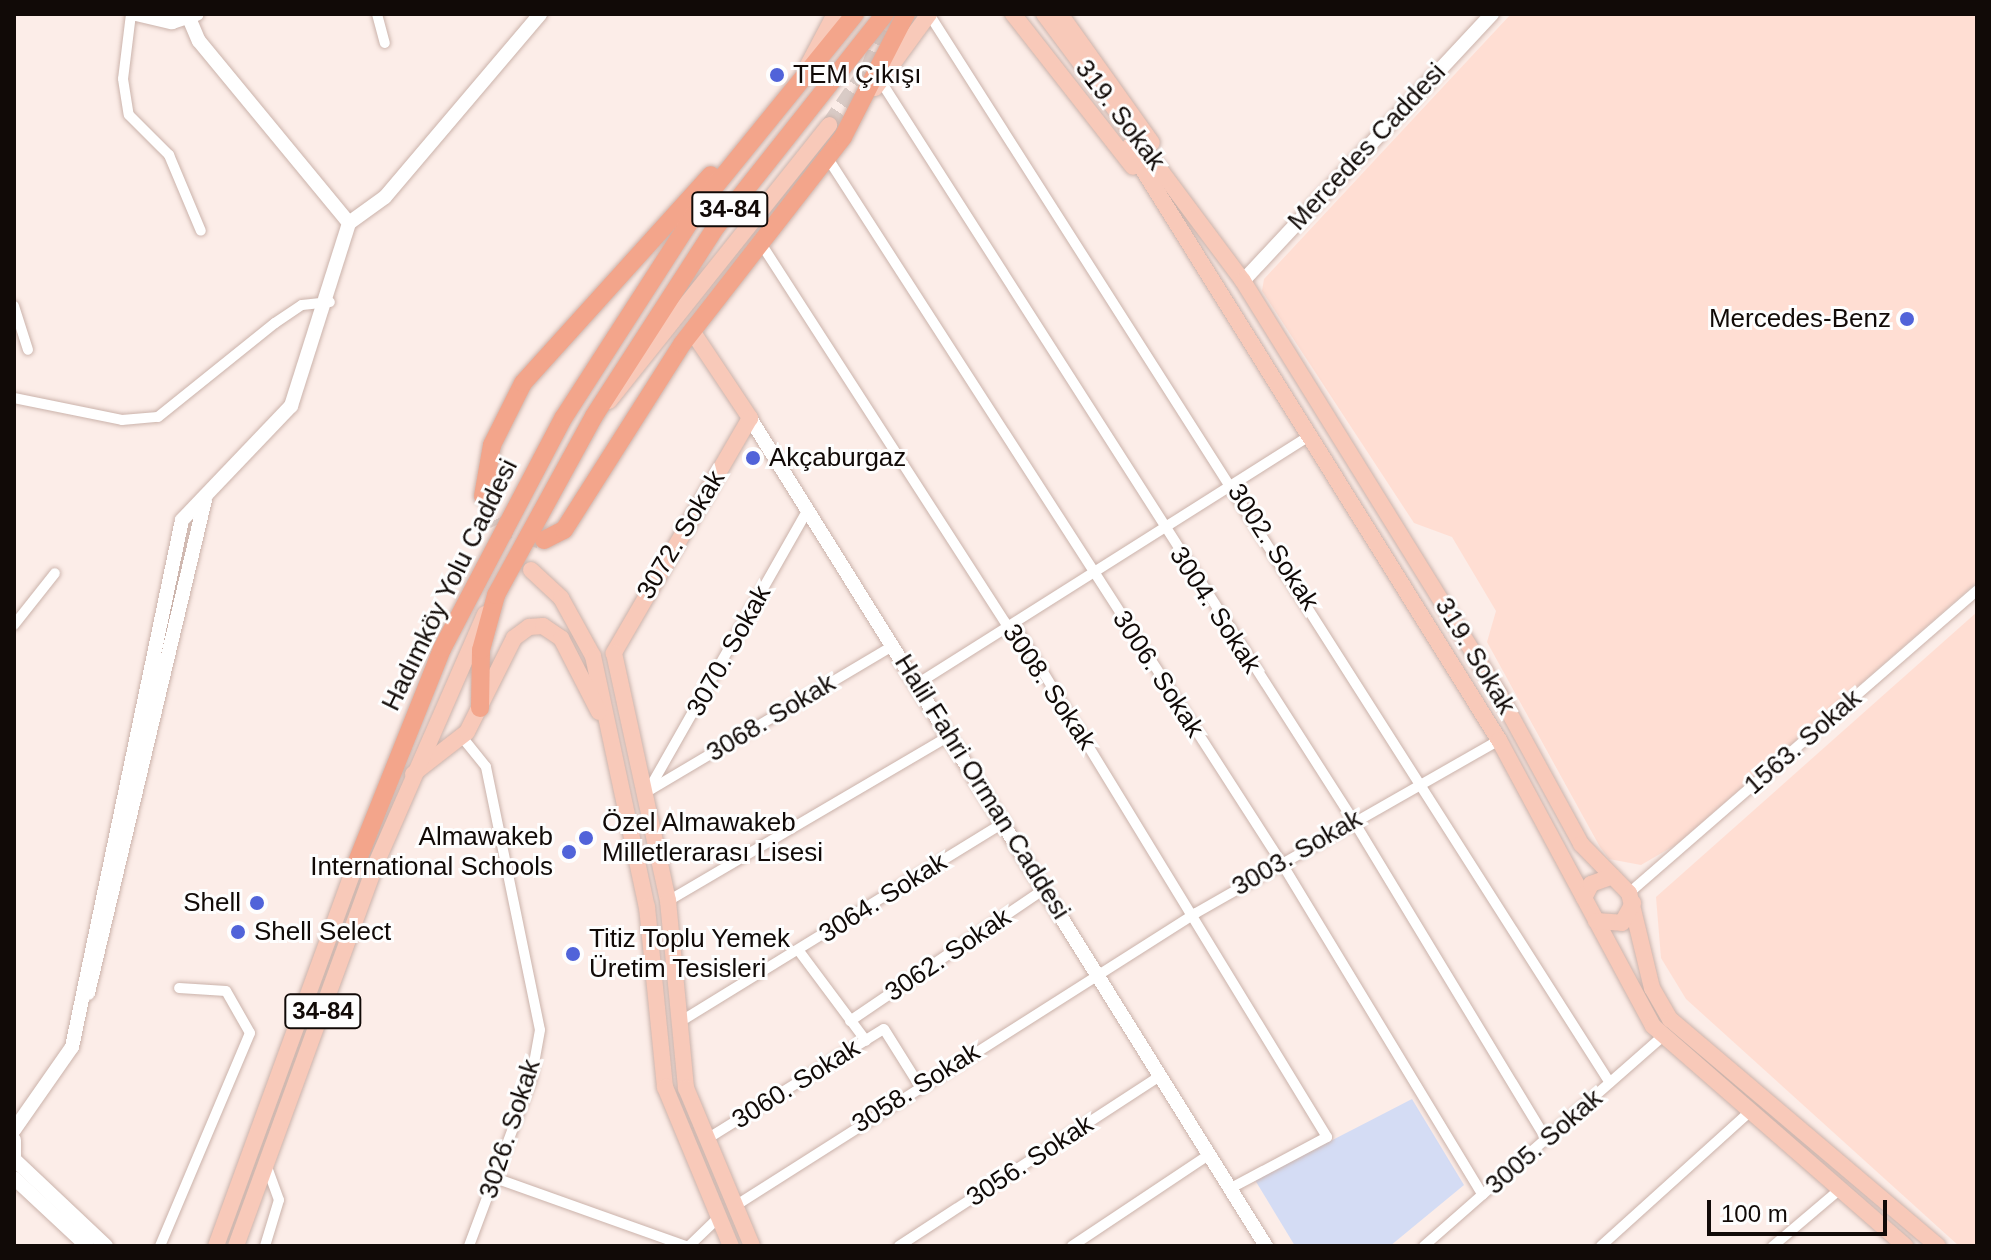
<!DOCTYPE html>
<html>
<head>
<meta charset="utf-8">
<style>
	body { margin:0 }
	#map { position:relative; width:1991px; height:1260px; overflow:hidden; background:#fcede8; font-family:Helvetica,sans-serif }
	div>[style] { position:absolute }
	.built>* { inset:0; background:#ffded3 }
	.green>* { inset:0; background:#d4dcf4 }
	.primary-tunnel>* { height:16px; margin-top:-8px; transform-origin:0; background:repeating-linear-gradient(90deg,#d9cbc6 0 16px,transparent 0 24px) }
	.highway-tunnel>* { height:18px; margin-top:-9px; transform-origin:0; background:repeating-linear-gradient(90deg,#d9cbc6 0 18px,transparent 0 27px) }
	.roads { filter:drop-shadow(0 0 2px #cbb3ab) drop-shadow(0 0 2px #cbb3ab) }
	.street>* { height:10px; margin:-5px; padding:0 5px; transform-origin:5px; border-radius:5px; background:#fff }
	.secondary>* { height:14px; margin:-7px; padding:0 7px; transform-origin:7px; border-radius:7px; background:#fff }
	.primary>* { height:16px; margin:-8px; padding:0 8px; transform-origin:8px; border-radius:8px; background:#f8c9b9 }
	.highway>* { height:18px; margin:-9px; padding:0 9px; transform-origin:9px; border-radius:9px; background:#f3a58b }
	.dots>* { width:22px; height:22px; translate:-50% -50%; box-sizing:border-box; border:4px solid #fefefe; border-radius:50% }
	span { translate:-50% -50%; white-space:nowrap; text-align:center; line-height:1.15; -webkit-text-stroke:6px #fefefe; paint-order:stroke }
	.shield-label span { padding:2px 6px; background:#fefefe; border:2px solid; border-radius:6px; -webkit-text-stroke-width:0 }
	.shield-label { font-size:24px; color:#110a07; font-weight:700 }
	.poi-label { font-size:26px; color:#110a07 }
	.left { translate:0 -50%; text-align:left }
	.right { translate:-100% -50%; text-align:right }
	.street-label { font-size:26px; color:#110a07 }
	.frame { position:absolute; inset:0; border:16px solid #110a07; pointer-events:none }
	.scale { position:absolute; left:1707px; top:1200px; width:180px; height:36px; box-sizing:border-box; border:4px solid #110a07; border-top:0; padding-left:10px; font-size:24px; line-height:28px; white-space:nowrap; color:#110a07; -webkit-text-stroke:6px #fefefe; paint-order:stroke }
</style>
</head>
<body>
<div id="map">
	<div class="built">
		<i style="clip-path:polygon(1511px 14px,1977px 14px,1977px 582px,1677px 844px,1641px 865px,1609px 859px,1600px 847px,1487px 642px,1496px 611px,1452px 537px,1414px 523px,1262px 291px,1264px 279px)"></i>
		<i style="clip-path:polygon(1977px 612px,1977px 1246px,1959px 1246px,1686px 999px,1661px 958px,1656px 897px)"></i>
	</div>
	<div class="green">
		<i style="clip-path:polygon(1412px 1099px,1464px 1185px,1390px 1246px,1295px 1246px,1255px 1180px)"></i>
	</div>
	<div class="primary-tunnel">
		<i style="left:829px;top:125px;width:70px;rotate:-55.4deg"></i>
		<i style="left:869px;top:67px;width:57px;rotate:-68.4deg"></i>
	</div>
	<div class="highway-tunnel">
		<i style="left:483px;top:496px;width:32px;rotate:64deg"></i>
		<i style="left:497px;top:525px;width:46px;rotate:18.8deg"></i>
	</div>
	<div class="roads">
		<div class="street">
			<i style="left:131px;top:14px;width:65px;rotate:97deg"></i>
			<i style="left:123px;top:79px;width:36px;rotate:81deg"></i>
			<i style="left:129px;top:115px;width:57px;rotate:45deg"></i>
			<i style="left:169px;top:155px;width:82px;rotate:67.2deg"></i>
			<i style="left:377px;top:14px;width:30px;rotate:75deg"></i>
			<i style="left:929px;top:14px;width:1267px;rotate:57.5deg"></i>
			<i style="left:880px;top:80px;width:878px;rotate:57.41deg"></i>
			<i style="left:1353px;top:820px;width:374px;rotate:58.8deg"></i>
			<i style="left:827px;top:157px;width:839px;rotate:57.22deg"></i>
			<i style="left:1281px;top:862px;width:389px;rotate:58.8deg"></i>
			<i style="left:760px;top:242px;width:457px;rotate:57.2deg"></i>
			<i style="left:1007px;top:626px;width:12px;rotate:24deg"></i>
			<i style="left:1018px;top:631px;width:593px;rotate:58.59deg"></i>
			<i style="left:1327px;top:1137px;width:109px;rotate:152deg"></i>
			<i style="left:14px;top:306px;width:46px;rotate:72.3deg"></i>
			<i style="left:14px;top:398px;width:110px;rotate:11.5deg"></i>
			<i style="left:122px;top:420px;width:36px;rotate:-5deg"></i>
			<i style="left:158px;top:417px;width:150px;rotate:-38.8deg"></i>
			<i style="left:275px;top:323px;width:32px;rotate:-34deg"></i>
			<i style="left:302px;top:305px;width:28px;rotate:-6deg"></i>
			<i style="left:14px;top:625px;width:66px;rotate:-51.7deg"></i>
			<i style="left:917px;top:684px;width:464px;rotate:-32.3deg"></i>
			<i style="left:462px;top:737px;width:38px;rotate:51deg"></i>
			<i style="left:486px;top:767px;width:268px;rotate:78.4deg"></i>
			<i style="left:540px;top:1030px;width:51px;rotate:100.2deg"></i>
			<i style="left:531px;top:1080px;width:177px;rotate:110.5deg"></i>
			<i style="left:650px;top:790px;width:282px;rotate:-30.7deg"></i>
			<i style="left:648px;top:791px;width:322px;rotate:-60.4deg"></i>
			<i style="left:1629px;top:893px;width:461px;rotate:-41deg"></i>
			<i style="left:668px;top:901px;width:326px;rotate:-30.4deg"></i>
			<i style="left:799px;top:951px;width:112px;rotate:53.3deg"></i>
			<i style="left:850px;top:1021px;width:237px;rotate:-34.2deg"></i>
			<i style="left:678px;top:1023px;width:384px;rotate:-31.6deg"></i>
			<i style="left:707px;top:1139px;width:208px;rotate:-31.9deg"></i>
			<i style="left:884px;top:1029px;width:66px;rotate:58deg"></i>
			<i style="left:495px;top:1178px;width:203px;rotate:19.6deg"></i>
			<i style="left:735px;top:1206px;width:546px;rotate:-32.44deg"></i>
			<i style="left:1196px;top:913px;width:349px;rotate:-29.7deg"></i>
			<i style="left:160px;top:1246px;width:231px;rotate:-67.1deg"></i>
			<i style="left:250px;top:1033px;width:48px;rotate:-119.7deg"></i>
			<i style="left:226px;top:991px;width:47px;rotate:-176.3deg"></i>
			<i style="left:265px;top:1246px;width:48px;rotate:-73.1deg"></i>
			<i style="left:279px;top:1200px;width:37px;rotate:-110deg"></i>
			<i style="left:689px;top:1246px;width:42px;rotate:-44deg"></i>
			<i style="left:899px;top:1246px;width:313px;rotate:-33.1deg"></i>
			<i style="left:1072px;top:1246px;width:166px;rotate:-33.7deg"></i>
			<i style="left:1424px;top:1246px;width:318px;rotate:-41.3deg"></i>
			<i style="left:1601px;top:1246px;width:197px;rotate:-42.1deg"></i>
			<i style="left:1773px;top:1246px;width:87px;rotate:-40.3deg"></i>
		</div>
		<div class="secondary">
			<i style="left:136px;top:14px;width:37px;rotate:13deg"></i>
			<i style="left:172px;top:22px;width:26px;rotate:-18deg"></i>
			<i style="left:189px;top:18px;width:25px;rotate:67deg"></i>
			<i style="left:199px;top:41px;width:236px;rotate:50.5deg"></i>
			<i style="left:349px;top:223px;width:44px;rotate:-35.8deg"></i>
			<i style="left:385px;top:197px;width:240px;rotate:-49.7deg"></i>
			<i style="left:1243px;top:281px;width:365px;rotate:-47deg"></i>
			<i style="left:750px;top:418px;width:976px;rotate:58.07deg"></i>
			<i style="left:88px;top:993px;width:507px;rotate:-76.65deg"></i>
			<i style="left:14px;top:1130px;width:101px;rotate:-55.1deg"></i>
			<i style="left:72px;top:1047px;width:538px;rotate:-78.21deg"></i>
			<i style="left:182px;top:520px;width:158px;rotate:-46.3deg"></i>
			<i style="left:291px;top:406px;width:192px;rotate:-72.4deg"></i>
			<i style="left:14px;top:1140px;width:24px;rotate:90deg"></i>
			<i style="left:16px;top:1161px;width:124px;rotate:43.4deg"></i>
			<i style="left:14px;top:1178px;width:100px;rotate:43deg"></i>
		</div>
		<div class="primary">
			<i style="left:1013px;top:14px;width:194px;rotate:51.9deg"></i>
			<i style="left:1044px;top:14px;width:333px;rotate:53.3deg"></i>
			<i style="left:1243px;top:281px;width:486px;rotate:58.2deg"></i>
			<i style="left:1499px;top:694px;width:171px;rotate:61.3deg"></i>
			<i style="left:1581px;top:844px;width:69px;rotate:45.6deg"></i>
			<i style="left:1629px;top:893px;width:98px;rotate:76.4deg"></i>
			<i style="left:1652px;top:988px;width:36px;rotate:60deg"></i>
			<i style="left:1670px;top:1019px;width:351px;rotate:40.3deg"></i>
			<i style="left:1060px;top:14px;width:158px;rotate:54.5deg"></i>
			<i style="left:806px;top:69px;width:62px;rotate:-62.2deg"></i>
			<i style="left:875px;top:88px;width:92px;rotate:-53.9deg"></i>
			<i style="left:1129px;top:147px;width:699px;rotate:58.04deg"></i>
			<i style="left:1499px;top:740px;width:325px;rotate:61.7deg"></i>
			<i style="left:1653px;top:1026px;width:335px;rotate:41.1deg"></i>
			<i style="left:692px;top:331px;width:105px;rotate:56.3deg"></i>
			<i style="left:750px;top:418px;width:272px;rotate:120.1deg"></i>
			<i style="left:614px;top:653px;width:254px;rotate:77.7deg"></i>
			<i style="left:668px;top:901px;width:188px;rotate:84.5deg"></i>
			<i style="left:686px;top:1088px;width:171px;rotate:67.3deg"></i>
			<i style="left:609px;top:401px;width:353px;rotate:-51.4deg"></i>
			<i style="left:531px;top:570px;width:41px;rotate:43deg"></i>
			<i style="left:561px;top:598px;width:66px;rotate:61.1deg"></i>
			<i style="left:593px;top:656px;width:257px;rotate:77.9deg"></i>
			<i style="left:647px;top:907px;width:181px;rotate:84.3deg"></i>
			<i style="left:665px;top:1087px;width:172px;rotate:67.5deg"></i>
			<i style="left:413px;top:774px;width:68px;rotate:-37.9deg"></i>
			<i style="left:467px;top:732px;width:105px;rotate:-63.4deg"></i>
			<i style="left:514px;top:638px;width:19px;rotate:-36deg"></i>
			<i style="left:529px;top:627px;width:14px;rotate:-4deg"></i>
			<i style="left:543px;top:626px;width:22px;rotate:34deg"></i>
			<i style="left:561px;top:638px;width:83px;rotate:62.8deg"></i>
			<i style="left:1584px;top:898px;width:16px;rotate:-63deg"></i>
			<i style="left:1591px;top:884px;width:23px;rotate:-20deg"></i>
			<i style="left:1596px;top:921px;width:26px;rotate:4deg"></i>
			<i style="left:1622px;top:923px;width:23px;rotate:-61deg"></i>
			<i style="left:216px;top:1246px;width:407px;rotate:-69.9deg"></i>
			<i style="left:236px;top:1246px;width:405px;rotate:-69.9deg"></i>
			<i style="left:375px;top:866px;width:275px;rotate:-66.4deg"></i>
		</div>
		<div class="highway">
			<i style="left:483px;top:496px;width:52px;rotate:-80deg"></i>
			<i style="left:492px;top:445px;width:69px;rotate:-63.4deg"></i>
			<i style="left:523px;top:383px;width:280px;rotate:-47.9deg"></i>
			<i style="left:544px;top:540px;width:22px;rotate:-27deg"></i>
			<i style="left:564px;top:530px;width:220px;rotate:-57.6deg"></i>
			<i style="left:682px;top:344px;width:262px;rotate:-52.1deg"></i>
			<i style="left:843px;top:137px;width:138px;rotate:-62.9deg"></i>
			<i style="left:480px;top:708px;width:58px;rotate:-89deg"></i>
			<i style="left:481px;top:650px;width:57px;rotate:-74.7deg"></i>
			<i style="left:496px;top:595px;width:204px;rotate:-61.3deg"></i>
			<i style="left:594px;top:416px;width:225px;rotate:-57.2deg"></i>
			<i style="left:716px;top:227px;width:272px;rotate:-51.6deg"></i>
			<i style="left:356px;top:864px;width:232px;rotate:-68.2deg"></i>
			<i style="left:442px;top:649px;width:262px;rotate:-62.3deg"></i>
			<i style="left:564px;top:417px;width:257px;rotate:-57.2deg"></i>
			<i style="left:703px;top:201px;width:241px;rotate:-50.9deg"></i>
		</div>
	</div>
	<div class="dots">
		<i style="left:777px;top:75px;background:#5163d9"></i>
		<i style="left:1907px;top:319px;background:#5163d9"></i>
		<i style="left:753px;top:458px;background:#5163d9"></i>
		<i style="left:586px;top:838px;background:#5163d9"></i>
		<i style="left:569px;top:852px;background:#5163d9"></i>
		<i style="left:257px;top:903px;background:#5163d9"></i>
		<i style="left:238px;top:932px;background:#5163d9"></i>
		<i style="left:573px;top:954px;background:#5163d9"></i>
	</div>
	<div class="shield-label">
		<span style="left:730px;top:209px">34-84</span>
		<span style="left:323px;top:1011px">34-84</span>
	</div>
	<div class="poi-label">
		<span class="left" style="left:793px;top:75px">TEM Çıkışı</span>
		<span class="right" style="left:1891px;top:319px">Mercedes-Benz</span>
		<span class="left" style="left:769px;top:458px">Akçaburgaz</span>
		<span class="left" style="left:602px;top:838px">Özel Almawakeb<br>Milletlerarası Lisesi</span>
		<span class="right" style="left:553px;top:852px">Almawakeb<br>International Schools</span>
		<span class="right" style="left:241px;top:903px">Shell</span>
		<span class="left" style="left:254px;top:932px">Shell Select</span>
		<span class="left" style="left:589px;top:954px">Titiz Toplu Yemek<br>Üretim Tesisleri</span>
	</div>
	<div class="street-label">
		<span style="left:1120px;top:115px;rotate:53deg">319. Sokak</span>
		<span style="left:1367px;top:147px;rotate:-47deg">Mercedes Caddesi</span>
		<span style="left:681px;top:535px;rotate:-59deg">3072. Sokak</span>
		<span style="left:1273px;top:547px;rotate:57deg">3002. Sokak</span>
		<span style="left:450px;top:585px;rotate:-64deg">Hadımköy Yolu Caddesi</span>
		<span style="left:1215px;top:610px;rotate:57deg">3004. Sokak</span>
		<span style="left:729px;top:651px;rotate:-61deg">3070. Sokak</span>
		<span style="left:1475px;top:656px;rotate:59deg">319. Sokak</span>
		<span style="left:1158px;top:674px;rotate:57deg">3006. Sokak</span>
		<span style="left:1049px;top:687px;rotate:56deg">3008. Sokak</span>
		<span style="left:771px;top:718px;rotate:-31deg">3068. Sokak</span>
		<span style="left:1803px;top:742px;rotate:-41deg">1563. Sokak</span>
		<span style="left:982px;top:787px;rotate:58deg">Halil Fahri Orman Caddesi</span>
		<span style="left:1297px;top:853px;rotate:-30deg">3003. Sokak</span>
		<span style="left:883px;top:898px;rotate:-32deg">3064. Sokak</span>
		<span style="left:948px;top:955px;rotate:-34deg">3062. Sokak</span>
		<span style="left:796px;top:1084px;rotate:-32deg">3060. Sokak</span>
		<span style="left:916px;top:1088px;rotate:-32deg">3058. Sokak</span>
		<span style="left:510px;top:1129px;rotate:-72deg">3026. Sokak</span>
		<span style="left:1544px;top:1142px;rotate:-41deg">3005. Sokak</span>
		<span style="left:1030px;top:1161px;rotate:-33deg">3056. Sokak</span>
	</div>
	<div class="frame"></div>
	<div class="scale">100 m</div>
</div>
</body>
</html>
